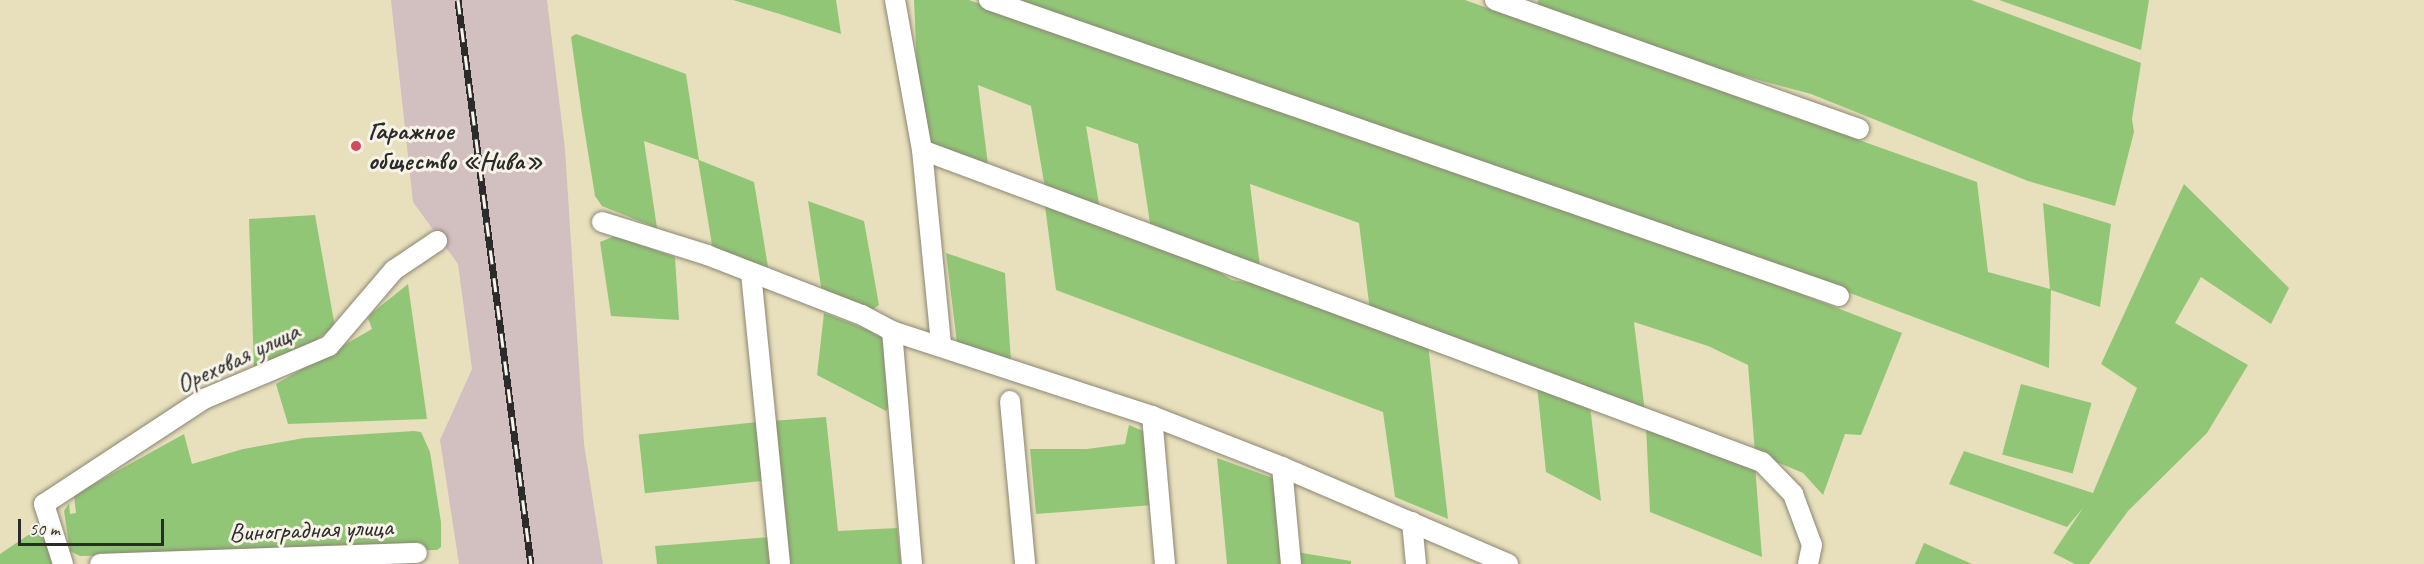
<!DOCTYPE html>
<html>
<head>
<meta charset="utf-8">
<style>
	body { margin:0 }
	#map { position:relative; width:2424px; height:564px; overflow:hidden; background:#e8e0bc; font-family:Caveat,sans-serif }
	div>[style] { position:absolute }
	.industrial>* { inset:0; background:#d2bfc0 }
	.green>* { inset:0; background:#92c677; transform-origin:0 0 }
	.roads { filter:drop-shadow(0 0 2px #8a8674) drop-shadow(0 0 2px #8a8674) }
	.street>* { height:20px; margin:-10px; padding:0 10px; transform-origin:10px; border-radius:10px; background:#fff }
	.rail>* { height:7px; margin-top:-3.5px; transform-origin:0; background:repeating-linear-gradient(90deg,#f7f3e8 0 14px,#2b2b2b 0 28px); box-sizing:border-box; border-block:2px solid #2b2b2b }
	.dots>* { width:16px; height:16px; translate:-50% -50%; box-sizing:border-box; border:3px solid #f7f3e8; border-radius:50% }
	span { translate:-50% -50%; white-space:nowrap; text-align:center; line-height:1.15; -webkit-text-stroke:6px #f7f3e8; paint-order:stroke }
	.poi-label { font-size:26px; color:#2b2b2b; font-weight:700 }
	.left { translate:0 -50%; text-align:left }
	.street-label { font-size:26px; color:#2b2b2b }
	.scale { position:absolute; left:18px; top:519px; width:146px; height:27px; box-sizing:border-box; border:3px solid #2b2b2b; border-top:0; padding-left:8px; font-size:18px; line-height:21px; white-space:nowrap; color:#2b2b2b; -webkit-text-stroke:4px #f7f3e8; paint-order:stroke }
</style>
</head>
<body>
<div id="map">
	<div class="industrial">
		<i style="clip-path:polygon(391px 0,547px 0,565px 149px,584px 444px,603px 564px,459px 564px,440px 440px,472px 369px,458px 264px,413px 202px)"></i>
	</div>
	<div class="green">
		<i style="clip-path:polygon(733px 0,836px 0,841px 34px,783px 15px)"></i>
		<i style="clip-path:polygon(914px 0,969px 0,1348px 136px,1723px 264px,1902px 333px,1861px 435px,1845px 434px,1823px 495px,1803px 473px,1755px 453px,1748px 365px,1708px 346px,1634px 322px,1645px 412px,1370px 311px,1359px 223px,1250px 184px,1260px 267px,1151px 230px,1138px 144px,1086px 126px,1100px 210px,1045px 188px,1031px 106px,978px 85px,988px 165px,931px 146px,917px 68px)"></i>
		<i style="clip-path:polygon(998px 0,1465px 0,1977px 182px,1988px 272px,2050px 289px,2043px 203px,2111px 224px,2100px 307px,2051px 290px,2049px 368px,1826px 284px)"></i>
		<i style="clip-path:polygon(1538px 0,1971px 0,2141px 63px,2132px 119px,2134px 132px,2115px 206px,2028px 181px,1811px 94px,1699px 64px,1539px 11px)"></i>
		<i style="clip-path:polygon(1999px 0,2149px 0,2141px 50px)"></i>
		<i style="clip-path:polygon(576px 34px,686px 74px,699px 160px,754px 182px,769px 273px,713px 251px,698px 160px,644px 141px,657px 228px,602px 206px,595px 196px,582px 115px,571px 37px)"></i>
		<i style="clip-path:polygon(2184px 184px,2289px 288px,2271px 324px,2201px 277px,2175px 323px,2248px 365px,2207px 433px,2128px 511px,2089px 564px,2075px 564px,2053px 553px,2083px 508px,2067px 527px,1949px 484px,1964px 451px,2093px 493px,2137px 388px,2101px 364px)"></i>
		<i style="clip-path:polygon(808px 201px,864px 221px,879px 305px,872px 310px,822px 293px)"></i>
		<i style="clip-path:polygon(1045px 206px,1208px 265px,1232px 280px,1263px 285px,1428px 344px,1448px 519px,1395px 497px,1383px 412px,1056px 290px)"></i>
		<i style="clip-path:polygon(315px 215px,335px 327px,301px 350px,254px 371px,249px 219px)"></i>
		<i style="clip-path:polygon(615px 236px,675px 257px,679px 320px,611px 316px,600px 242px)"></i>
		<i style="clip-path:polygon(946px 253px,1005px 273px,1011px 361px,957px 343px)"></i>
		<i style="clip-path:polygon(408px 284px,427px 419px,288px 424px,276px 384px,372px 329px,368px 318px,372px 313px)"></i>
		<i style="clip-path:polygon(824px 313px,884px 336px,891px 404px,886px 411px,817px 375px)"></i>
		<i style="left:2021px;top:384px;width:73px;height:73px;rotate:15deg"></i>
		<i style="clip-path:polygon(1537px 386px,1590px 405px,1601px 501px,1546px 472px)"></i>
		<i style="clip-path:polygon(826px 417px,838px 531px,897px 528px,901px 564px,784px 564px,771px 421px)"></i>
		<i style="left:758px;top:422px;width:59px;height:120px;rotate:84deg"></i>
		<i style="clip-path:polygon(1129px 425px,1143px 431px,1149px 441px,1153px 505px,1036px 514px,1030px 449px,1087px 449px,1125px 444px)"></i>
		<i style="clip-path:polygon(1646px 426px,1755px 465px,1762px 557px,1650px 512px)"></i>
		<i style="clip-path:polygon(414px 431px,421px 432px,430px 452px,441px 522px,441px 547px,437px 550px,80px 556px,70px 551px,64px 511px,69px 503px,70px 514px,76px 513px,74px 495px,184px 434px,192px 464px,243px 449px,304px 438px)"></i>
		<i style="clip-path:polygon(1217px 458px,1278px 480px,1285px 564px,1227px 564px)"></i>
		<i style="clip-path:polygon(43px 525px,54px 564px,0 564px,0 554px)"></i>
		<i style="clip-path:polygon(770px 537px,773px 564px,657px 564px,655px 546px)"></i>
		<i style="clip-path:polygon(1924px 543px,1972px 564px,1915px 564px)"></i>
		<i style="clip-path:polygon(1296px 552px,1351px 561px,1351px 564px,1297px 564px)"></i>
	</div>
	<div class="roads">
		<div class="street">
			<i style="left:895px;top:0;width:152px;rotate:79.8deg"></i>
			<i style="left:922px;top:150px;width:196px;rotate:84.4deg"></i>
			<i style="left:989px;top:0;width:900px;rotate:19.2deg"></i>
			<i style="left:1495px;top:0;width:386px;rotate:19.5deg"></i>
			<i style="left:922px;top:150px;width:896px;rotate:20.38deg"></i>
			<i style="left:1762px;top:462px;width:45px;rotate:45.9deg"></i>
			<i style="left:1793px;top:494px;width:54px;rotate:69.6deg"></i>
			<i style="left:1812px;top:545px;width:19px;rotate:102deg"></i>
			<i style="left:602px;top:222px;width:110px;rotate:17.4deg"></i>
			<i style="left:707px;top:255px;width:166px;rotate:21.2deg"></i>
			<i style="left:862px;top:315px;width:34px;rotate:28deg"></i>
			<i style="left:892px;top:331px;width:274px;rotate:18.1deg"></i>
			<i style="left:1152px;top:416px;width:140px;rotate:21.4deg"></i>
			<i style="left:1282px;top:467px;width:246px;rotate:23.2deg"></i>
			<i style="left:751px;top:273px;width:292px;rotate:84.3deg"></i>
			<i style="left:892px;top:331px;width:234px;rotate:85.1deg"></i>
			<i style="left:1010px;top:401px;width:164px;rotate:84.7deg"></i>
			<i style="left:1152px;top:416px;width:149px;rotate:85deg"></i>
			<i style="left:1282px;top:467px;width:97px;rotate:84.7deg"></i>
			<i style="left:1412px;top:522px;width:42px;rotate:84.6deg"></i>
			<i style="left:63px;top:564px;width:63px;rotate:-107.6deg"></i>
			<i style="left:44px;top:504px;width:191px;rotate:-33.3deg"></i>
			<i style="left:204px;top:399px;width:136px;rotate:-23deg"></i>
			<i style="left:329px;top:346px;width:100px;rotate:-49.5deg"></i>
			<i style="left:394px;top:270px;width:52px;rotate:-34deg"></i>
			<i style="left:100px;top:564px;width:317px;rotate:-2deg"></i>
		</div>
	</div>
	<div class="rail">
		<i style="left:458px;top:0;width:569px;rotate:82.63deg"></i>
	</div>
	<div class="dots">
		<i style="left:356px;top:146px;background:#d1495b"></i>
	</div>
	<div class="poi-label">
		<span class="left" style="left:368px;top:146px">Гаражное<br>общество «Нива»</span>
	</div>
	<div class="street-label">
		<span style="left:238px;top:358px;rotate:-25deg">Ореховая улица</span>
		<span style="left:311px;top:530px;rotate:-2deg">Виноградная улица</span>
	</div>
	<div class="scale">50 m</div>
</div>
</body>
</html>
